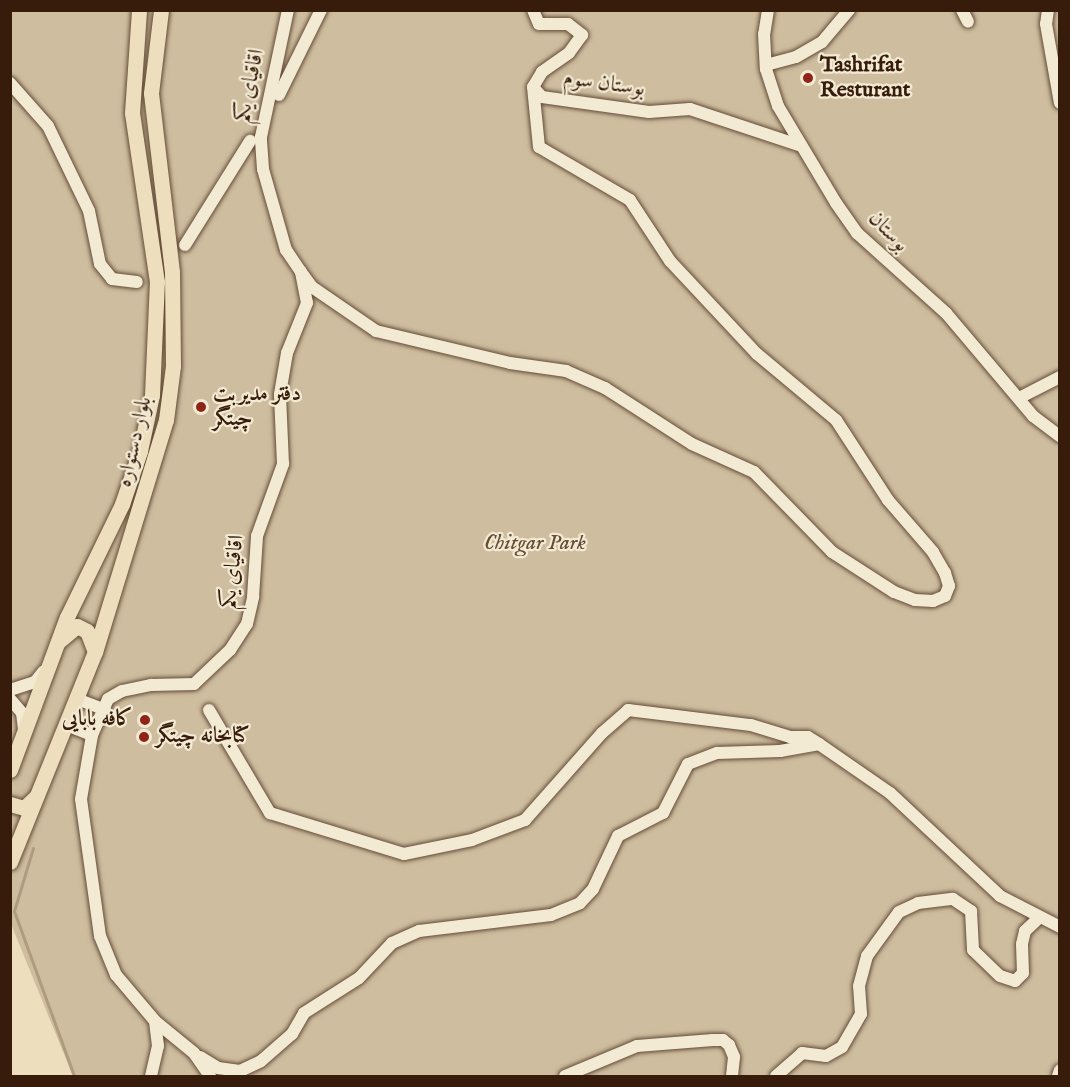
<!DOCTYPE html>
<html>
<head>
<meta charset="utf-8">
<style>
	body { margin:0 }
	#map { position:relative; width:1070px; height:1087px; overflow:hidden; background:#eddebd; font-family:"IM FELL English",Amiri,serif }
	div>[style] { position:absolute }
	.green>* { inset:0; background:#cebd9f }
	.stream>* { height:3px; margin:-1.5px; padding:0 1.5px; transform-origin:1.5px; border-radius:1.5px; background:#af9c80 }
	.minor-tunnel>* { height:12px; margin-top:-6px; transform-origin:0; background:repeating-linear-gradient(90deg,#c9b799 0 12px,transparent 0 18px) }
	.roads { filter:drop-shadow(0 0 2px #644c38) drop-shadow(0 0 2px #644c38) }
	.minor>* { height:12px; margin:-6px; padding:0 6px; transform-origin:6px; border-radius:6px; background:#f3ead4 }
	.major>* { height:15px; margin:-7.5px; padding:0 7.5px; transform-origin:7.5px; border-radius:7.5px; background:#eddebd }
	.dots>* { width:16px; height:16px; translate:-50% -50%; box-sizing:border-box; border:3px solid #f3ead4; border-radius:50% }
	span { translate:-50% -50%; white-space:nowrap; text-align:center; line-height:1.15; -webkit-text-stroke:4.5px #f3ead4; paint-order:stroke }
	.poi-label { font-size:22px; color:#371c0b; font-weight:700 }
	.left { translate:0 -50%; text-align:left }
	.right { translate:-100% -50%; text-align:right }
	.street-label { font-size:22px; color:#371c0b }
	.park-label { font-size:22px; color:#644c37; font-style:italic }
	.frame { position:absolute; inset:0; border:12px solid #371c0b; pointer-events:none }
</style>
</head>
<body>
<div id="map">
	<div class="green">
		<i style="clip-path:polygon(11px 11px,1059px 11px,1059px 1076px,73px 1076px,11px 924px)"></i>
	</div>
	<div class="stream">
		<i style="left:33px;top:848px;width:66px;rotate:106.8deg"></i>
		<i style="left:14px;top:911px;width:176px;rotate:70deg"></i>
	</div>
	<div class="minor-tunnel">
		<i style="left:250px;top:141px;width:54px;rotate:-57.8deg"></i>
		<i style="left:137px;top:282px;width:29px;rotate:-22deg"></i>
		<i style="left:164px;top:271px;width:33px;rotate:-51deg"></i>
	</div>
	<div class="roads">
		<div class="minor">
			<i style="left:533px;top:10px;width:15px;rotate:67deg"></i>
			<i style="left:539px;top:24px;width:29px"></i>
			<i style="left:568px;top:24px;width:18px;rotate:38deg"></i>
			<i style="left:582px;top:35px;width:22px;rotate:126deg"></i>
			<i style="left:569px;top:53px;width:33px;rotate:145deg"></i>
			<i style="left:542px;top:72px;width:17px;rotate:121deg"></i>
			<i style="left:533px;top:87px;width:13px;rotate:48deg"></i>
			<i style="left:542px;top:97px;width:108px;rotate:8deg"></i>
			<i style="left:649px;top:112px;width:41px;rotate:-4.2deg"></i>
			<i style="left:690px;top:109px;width:117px;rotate:18.4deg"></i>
			<i style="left:768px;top:10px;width:24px;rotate:99deg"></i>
			<i style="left:764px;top:34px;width:35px;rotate:87deg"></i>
			<i style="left:766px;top:69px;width:39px;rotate:72deg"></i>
			<i style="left:778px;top:106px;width:113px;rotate:59.1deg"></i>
			<i style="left:836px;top:203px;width:37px;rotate:55deg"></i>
			<i style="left:857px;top:233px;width:120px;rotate:42deg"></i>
			<i style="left:946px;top:313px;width:135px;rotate:49.8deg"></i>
			<i style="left:1033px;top:416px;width:34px;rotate:37deg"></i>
			<i style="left:962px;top:10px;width:13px;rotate:63deg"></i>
			<i style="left:1048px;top:10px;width:14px;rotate:98deg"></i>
			<i style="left:1046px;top:24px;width:80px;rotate:80deg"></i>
			<i style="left:766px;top:65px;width:31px;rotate:-15deg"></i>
			<i style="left:796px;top:57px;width:30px;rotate:-30deg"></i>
			<i style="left:822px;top:42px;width:42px;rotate:-49.8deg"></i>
			<i style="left:10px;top:83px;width:57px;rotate:48.5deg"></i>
			<i style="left:48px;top:126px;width:94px;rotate:64.2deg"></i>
			<i style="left:89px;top:211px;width:54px;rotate:78.3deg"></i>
			<i style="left:100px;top:264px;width:19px;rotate:51deg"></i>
			<i style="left:112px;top:279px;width:25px;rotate:7deg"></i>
			<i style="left:279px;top:95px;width:95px;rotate:-63.7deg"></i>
			<i style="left:185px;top:245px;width:123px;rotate:-58deg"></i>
			<i style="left:301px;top:272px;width:19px;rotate:54deg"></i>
			<i style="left:312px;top:287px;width:78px;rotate:34.5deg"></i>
			<i style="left:376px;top:331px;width:138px;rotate:13.4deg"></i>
			<i style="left:510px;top:363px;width:57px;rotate:8.1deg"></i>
			<i style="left:566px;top:371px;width:43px;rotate:23.6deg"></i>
			<i style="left:605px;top:388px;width:103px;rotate:32.8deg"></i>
			<i style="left:692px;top:444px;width:68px;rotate:24.3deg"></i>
			<i style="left:754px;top:472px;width:112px;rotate:45.7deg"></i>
			<i style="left:832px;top:552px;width:74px;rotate:32.8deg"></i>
			<i style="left:894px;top:592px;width:22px;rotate:21deg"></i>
			<i style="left:915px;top:600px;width:18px;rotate:3deg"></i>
			<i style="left:933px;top:601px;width:13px;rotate:-23deg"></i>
			<i style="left:945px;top:596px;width:11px;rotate:-68deg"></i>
			<i style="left:949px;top:586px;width:14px;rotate:-107deg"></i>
			<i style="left:945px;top:573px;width:24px;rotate:-120deg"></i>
			<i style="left:933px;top:552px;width:69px;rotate:-130.9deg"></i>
			<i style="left:888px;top:500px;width:95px;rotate:-123deg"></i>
			<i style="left:836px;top:420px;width:103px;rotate:-140.1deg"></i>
			<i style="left:757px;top:354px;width:127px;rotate:-133.1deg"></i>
			<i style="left:670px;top:261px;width:73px;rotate:-123.3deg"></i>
			<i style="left:630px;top:200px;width:105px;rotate:-149.8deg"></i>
			<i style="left:539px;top:147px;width:60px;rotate:-95.7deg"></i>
			<i style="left:1021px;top:397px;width:44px;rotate:-27.1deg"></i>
			<i style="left:10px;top:690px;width:26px;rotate:-18deg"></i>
			<i style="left:35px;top:682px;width:14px;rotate:-51deg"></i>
			<i style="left:10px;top:699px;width:18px;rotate:49deg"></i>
			<i style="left:22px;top:713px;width:16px;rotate:83deg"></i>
			<i style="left:77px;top:699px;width:30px;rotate:21deg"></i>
			<i style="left:209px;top:710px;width:120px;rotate:59.4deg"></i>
			<i style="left:270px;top:813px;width:140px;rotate:17deg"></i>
			<i style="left:404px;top:854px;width:69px;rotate:-11.6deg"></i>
			<i style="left:472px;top:840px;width:57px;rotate:-20.7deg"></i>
			<i style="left:525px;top:820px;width:116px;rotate:-48.5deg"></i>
			<i style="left:602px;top:733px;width:35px;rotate:-41deg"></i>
			<i style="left:628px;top:710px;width:124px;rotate:7deg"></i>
			<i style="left:751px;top:725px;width:41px;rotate:17.1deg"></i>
			<i style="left:790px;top:737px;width:18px"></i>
			<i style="left:808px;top:737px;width:13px;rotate:32deg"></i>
			<i style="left:66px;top:725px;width:28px;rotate:21deg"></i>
			<i style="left:200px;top:1057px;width:21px;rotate:31deg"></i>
			<i style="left:218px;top:1068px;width:22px;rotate:8deg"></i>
			<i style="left:240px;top:1071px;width:23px;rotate:-25deg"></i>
			<i style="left:261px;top:1061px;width:41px;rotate:-41.1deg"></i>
			<i style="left:292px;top:1034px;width:24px;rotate:-60deg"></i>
			<i style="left:304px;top:1013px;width:65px;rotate:-32.5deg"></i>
			<i style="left:359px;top:978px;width:48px;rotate:-46.7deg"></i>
			<i style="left:392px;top:943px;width:30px;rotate:-24deg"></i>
			<i style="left:419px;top:931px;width:133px;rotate:-6.9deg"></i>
			<i style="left:551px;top:915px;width:31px;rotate:-22deg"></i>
			<i style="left:580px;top:903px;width:19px;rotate:-47deg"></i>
			<i style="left:593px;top:889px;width:59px;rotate:-64.7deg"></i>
			<i style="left:618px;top:836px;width:51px;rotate:-27.1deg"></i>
			<i style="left:663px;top:813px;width:55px;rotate:-63deg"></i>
			<i style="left:688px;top:764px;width:31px;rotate:-21deg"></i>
			<i style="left:717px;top:753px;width:63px;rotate:-1.8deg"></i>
			<i style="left:780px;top:751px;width:40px;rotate:-10deg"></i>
			<i style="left:819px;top:744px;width:86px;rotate:34.6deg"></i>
			<i style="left:890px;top:793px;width:151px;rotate:43.1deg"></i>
			<i style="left:1000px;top:896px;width:68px;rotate:27.3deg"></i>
			<i style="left:151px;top:1076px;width:31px;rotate:-77deg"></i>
			<i style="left:158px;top:1046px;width:25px;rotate:-97deg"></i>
			<i style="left:210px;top:1076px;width:28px;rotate:-125deg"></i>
			<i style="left:194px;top:1053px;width:50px;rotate:-140.6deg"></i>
			<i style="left:155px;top:1021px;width:60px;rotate:-130.3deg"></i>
			<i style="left:116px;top:975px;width:42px;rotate:-112.3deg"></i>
			<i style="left:100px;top:936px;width:138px;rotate:-97.9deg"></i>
			<i style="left:81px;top:799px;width:65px;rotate:-80.2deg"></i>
			<i style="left:92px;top:735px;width:39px;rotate:-66deg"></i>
			<i style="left:108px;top:699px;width:16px;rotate:-30deg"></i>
			<i style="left:122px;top:691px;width:30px;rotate:-12deg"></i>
			<i style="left:151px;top:685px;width:43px;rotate:-1.3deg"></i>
			<i style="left:194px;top:684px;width:50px;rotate:-43.4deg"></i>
			<i style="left:230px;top:650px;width:31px;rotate:-57deg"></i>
			<i style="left:247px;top:624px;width:28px;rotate:-77deg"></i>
			<i style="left:253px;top:597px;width:61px;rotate:-86.2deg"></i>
			<i style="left:257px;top:536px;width:77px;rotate:-70.1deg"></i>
			<i style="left:283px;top:464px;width:70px;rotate:-92.5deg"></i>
			<i style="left:280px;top:394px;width:42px;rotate:-80.3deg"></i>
			<i style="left:287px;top:353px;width:54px;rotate:-68.2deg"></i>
			<i style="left:307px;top:303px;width:32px;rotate:-101deg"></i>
			<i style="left:301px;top:272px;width:27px;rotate:-124deg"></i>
			<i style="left:286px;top:250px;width:84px;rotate:-105.9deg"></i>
			<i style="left:263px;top:169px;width:32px;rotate:-94deg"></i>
			<i style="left:261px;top:137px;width:130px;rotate:-78deg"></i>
			<i style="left:565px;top:1076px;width:78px;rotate:-22.6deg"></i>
			<i style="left:637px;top:1046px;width:76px;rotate:-4.5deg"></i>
			<i style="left:713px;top:1040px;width:10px"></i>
			<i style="left:723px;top:1040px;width:8px;rotate:40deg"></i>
			<i style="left:729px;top:1045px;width:13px;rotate:67deg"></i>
			<i style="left:734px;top:1057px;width:19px;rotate:96deg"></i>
			<i style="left:776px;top:1076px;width:35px;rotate:-41deg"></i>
			<i style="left:802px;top:1053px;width:24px;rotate:7deg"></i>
			<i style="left:826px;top:1056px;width:18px;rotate:-29deg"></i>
			<i style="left:842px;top:1047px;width:38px;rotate:-60deg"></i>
			<i style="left:861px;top:1014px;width:28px;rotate:-94deg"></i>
			<i style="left:859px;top:986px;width:31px;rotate:-75deg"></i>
			<i style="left:867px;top:956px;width:54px;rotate:-54deg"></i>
			<i style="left:899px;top:912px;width:21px;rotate:-25deg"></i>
			<i style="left:918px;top:903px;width:35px;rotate:-7deg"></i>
			<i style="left:953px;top:899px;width:22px;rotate:34deg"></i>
			<i style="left:971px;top:911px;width:39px;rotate:87deg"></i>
			<i style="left:973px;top:950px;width:37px;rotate:44deg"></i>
			<i style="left:1000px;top:976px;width:16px;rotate:18deg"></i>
			<i style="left:1015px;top:981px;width:11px;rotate:-45deg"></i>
			<i style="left:1023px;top:973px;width:29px;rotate:-92deg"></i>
			<i style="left:1022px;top:944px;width:13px;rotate:-77deg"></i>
			<i style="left:1025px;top:931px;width:18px;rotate:-43deg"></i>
			<i style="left:1058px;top:1076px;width:6px;rotate:-72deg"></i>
		</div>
		<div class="major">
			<i style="left:59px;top:641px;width:23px;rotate:-40deg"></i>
			<i style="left:77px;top:626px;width:11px;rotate:27deg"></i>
			<i style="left:87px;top:631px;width:22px;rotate:69deg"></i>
			<i style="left:10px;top:770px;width:163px;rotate:-69.6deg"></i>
			<i style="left:67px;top:617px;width:126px;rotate:-64deg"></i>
			<i style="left:122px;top:504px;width:56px;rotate:-71.2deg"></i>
			<i style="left:140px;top:451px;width:57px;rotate:-77.9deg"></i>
			<i style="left:152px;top:395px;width:113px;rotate:-87.5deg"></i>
			<i style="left:157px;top:282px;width:171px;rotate:-98.4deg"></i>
			<i style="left:132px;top:113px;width:103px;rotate:-86.1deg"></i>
			<i style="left:10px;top:804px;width:15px;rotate:16deg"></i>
			<i style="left:24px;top:808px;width:16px;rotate:-43deg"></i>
			<i style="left:10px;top:862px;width:227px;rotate:-68deg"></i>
			<i style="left:95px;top:652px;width:243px;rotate:-73deg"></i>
			<i style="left:166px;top:420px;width:54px;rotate:-82.6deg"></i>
			<i style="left:173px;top:366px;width:94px;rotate:-90.6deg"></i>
			<i style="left:172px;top:272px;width:180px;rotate:-96.7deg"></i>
			<i style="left:151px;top:93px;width:84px;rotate:-83.1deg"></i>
		</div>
	</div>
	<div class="dots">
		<i style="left:808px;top:78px;background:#8f2418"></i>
		<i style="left:201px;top:407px;background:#8f2418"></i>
		<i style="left:145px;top:720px;background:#8f2418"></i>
		<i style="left:144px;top:737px;background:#8f2418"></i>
	</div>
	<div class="poi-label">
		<span class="left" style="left:820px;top:78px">Tashrifat<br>Resturant</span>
		<span class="left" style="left:213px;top:407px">دفتر مدیریت<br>چیتگر</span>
		<span class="right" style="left:133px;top:720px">کافه بابایی</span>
		<span class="left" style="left:156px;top:737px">کتابخانه چیتگر</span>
	</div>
	<div class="street-label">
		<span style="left:604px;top:84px;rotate:8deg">بوستان سوم</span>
		<span style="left:250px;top:86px;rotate:-78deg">اقاقیای یکم</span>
		<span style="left:888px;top:232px;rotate:46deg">بوستان</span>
		<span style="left:135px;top:442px;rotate:-77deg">بلوار دستواره</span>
		<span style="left:233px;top:572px;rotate:-83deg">اقاقیای یکم</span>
	</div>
	<div class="park-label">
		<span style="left:535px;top:544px">Chitgar Park</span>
	</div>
	<div class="frame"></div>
</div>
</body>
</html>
